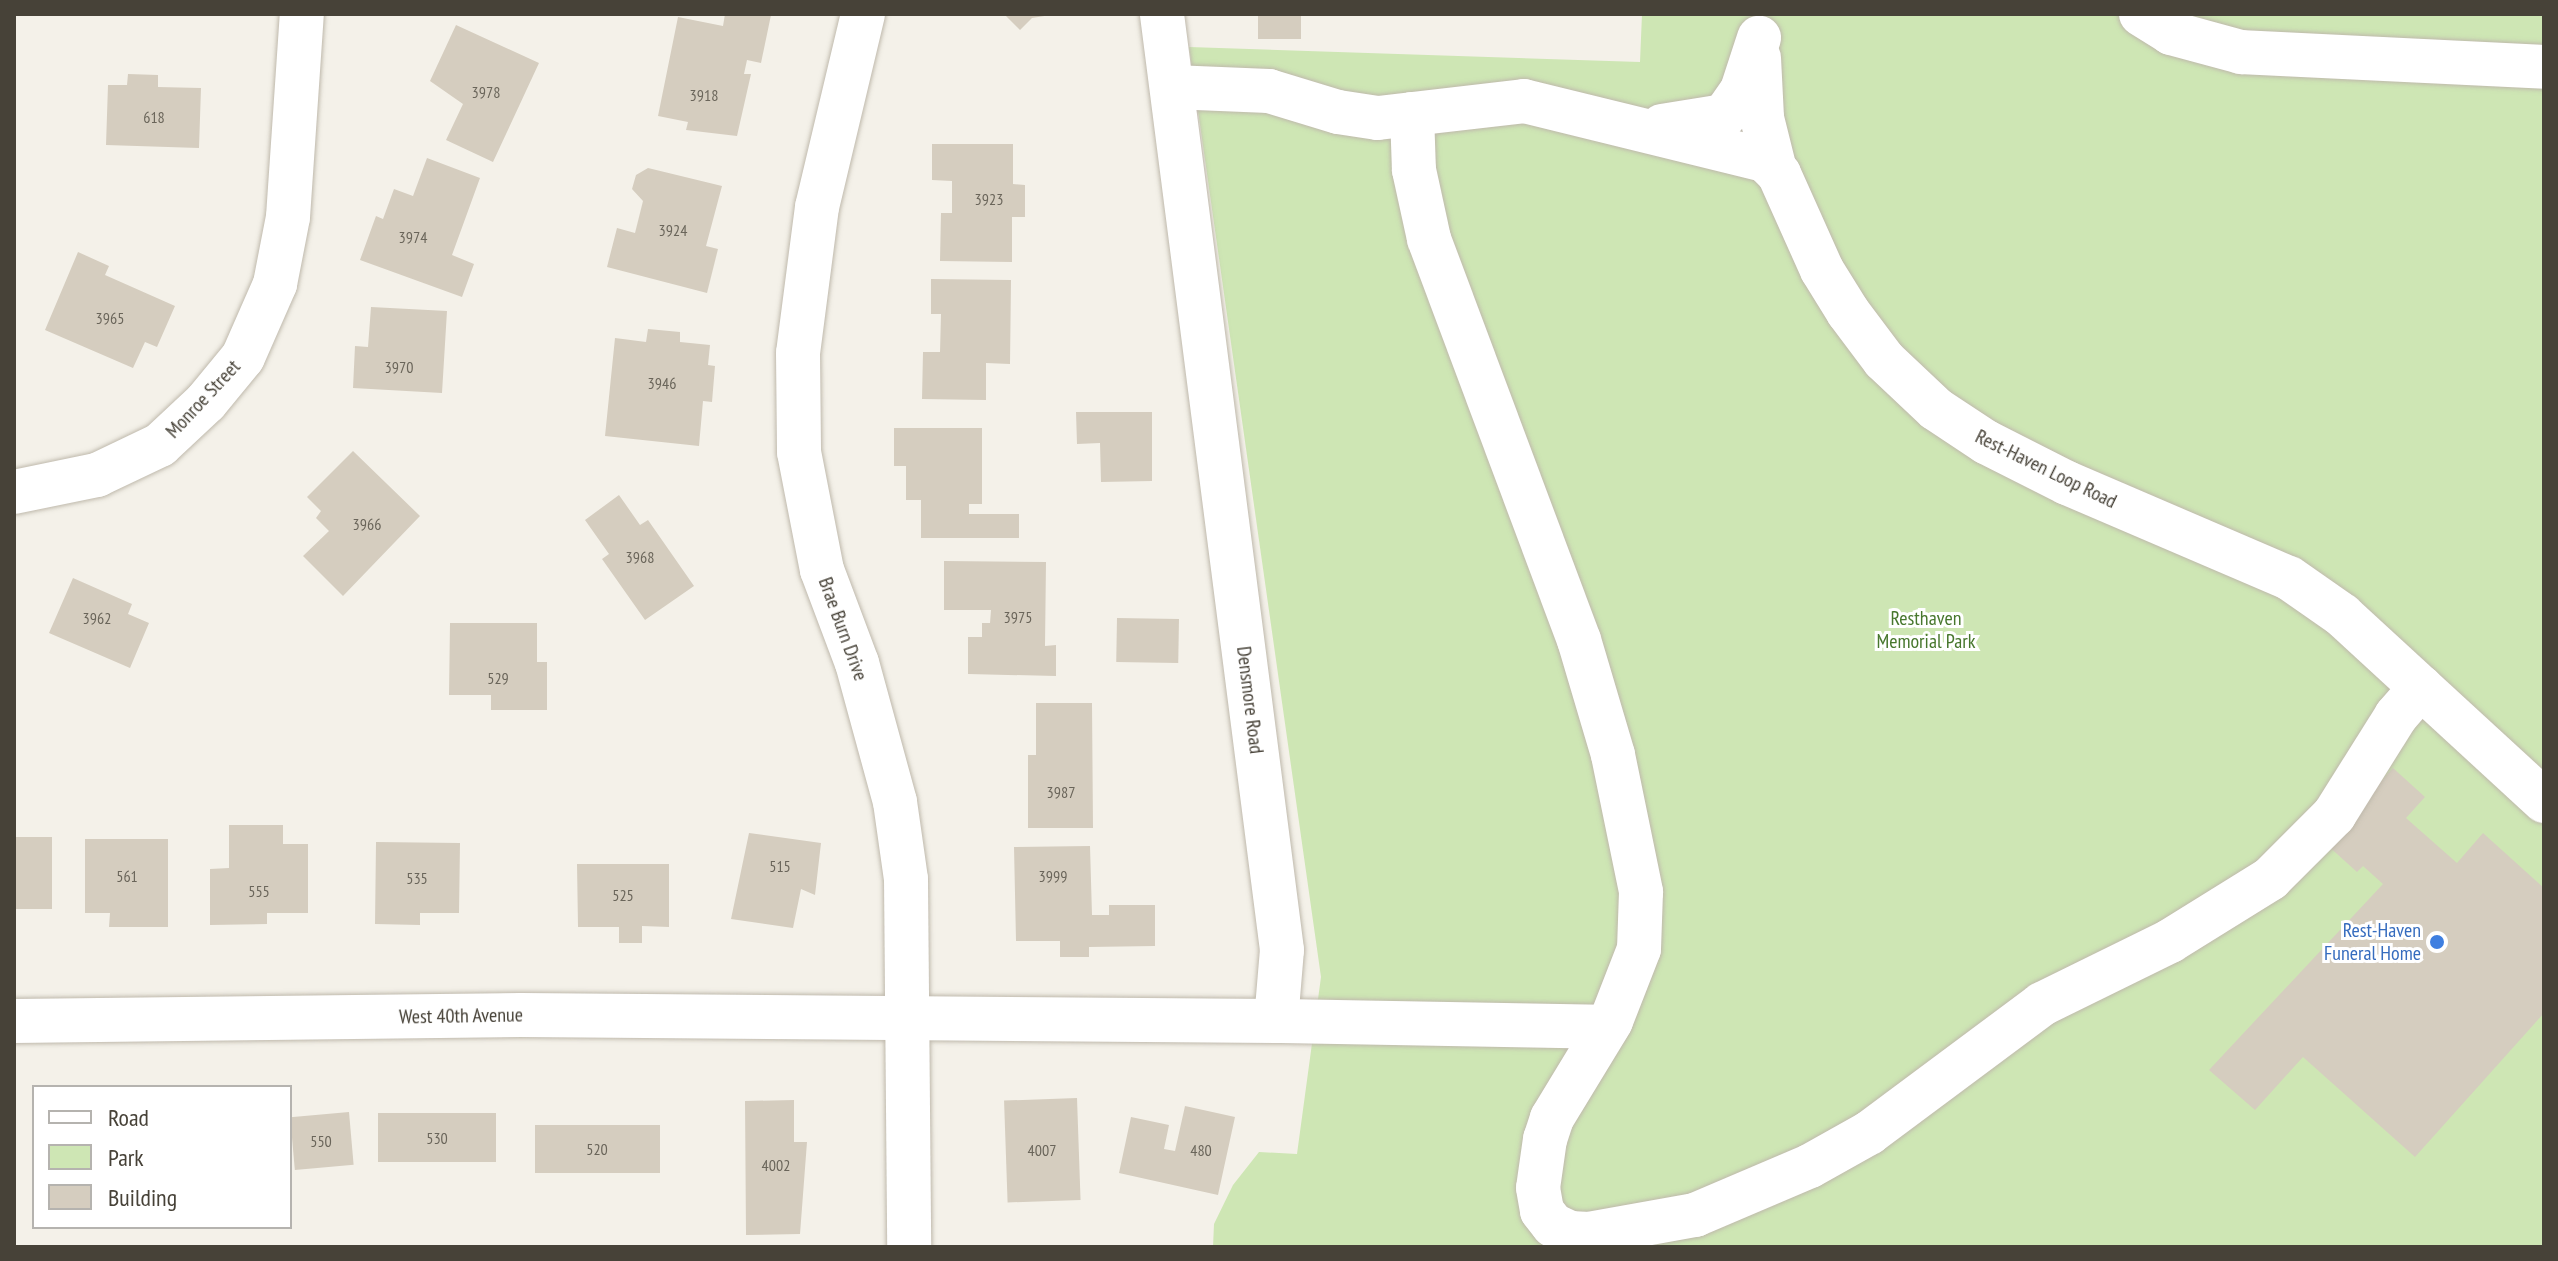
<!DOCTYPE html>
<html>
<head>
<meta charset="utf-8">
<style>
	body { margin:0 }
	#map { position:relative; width:2558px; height:1261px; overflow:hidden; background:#f4f1e9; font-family:"PT Sans Narrow",sans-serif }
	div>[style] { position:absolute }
	.green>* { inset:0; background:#cee6b4 }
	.building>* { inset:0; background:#d5cdbf; transform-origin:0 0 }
	.roads { filter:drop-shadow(0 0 2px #bfb9ac) drop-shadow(0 0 2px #bfb9ac) }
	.minor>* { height:44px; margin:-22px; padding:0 22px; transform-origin:22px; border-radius:22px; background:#fff }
	.dots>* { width:22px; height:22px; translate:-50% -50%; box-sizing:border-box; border:4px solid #fff; border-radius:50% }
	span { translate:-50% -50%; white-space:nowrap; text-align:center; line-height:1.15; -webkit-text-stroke:6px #fff; paint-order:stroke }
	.number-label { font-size:16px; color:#6a655a }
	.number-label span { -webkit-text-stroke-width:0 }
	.street-label { font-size:20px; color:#474238 }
	.park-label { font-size:20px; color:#47772d }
	.shop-label { font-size:20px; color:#366cbe }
	.right { translate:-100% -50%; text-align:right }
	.frame { position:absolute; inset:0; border:16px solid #474238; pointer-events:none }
	.legend { position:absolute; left:32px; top:1085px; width:260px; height:144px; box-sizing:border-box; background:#fff; border:2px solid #b5b3af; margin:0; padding:10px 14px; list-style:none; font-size:24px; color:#474238 }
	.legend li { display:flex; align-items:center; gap:16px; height:40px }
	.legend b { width:40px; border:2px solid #b5b3af }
</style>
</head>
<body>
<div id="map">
	<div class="green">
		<i style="clip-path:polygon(1642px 14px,2544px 14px,2544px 1247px,1213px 1247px,1214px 1224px,1233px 1185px,1259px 1152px,1297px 1154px,1321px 977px,1189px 47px,1640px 62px)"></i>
	</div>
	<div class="building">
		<i style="clip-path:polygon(725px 14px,771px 15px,761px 63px,747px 60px,744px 74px,751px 74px,737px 136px,686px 130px,688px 122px,658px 116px,678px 17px,723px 26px)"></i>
		<i style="clip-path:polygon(1004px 14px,1057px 14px,1032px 18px,1020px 30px)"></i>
		<i style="left:1258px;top:14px;width:43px;height:25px"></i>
		<i style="clip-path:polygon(456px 25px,539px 63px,493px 162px,446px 140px,463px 104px,430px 81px)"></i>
		<i style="clip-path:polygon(128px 74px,158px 75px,158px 87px,201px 88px,199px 148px,106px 145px,108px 85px,127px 85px)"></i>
		<i style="clip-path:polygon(932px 144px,1013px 144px,1013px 184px,1025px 185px,1025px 217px,1012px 217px,1012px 262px,940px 261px,941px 213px,952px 213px,952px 181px,932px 180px)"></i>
		<i style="clip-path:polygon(427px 158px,480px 178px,452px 255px,474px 264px,462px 297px,360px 260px,376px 216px,383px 219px,394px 189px,413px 196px)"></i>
		<i style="clip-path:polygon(648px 168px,722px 186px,706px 246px,718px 249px,707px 293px,607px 267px,617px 228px,635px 233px,643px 201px,632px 189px,636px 175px)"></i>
		<i style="clip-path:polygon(78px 252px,109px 266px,105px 275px,175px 306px,157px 347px,145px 342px,133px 368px,45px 330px)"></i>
		<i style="clip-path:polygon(931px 279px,1011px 280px,1010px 364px,986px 363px,986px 400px,922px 399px,923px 352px,940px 352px,941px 314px,931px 314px)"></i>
		<i style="clip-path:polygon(371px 307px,447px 311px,442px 393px,353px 388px,355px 346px,368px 347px)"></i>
		<i style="clip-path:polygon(648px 329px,680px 332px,680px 342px,710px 345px,708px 365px,715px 366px,712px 402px,703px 401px,699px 446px,605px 436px,615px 338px,646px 342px)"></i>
		<i style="clip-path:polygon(1076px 412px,1152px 412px,1152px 481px,1101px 482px,1100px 443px,1077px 444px)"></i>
		<i style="clip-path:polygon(894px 428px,982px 428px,982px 504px,969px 504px,969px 514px,1019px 514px,1019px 538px,921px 538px,921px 500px,906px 500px,906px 466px,894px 466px)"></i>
		<i style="clip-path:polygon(353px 451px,420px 516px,343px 596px,303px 556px,329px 531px,316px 518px,321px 511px,307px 497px)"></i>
		<i style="clip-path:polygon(619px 495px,640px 525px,648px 520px,694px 586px,645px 620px,602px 559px,609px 554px,585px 520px)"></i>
		<i style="clip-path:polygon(944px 561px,1046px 562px,1045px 646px,1056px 645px,1056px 676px,968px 674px,968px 637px,982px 637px,982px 623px,990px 623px,991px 610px,944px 610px)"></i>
		<i style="clip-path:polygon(73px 578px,132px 604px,128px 614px,149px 623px,130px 668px,49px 633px)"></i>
		<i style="left:1117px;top:618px;width:62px;height:44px;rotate:1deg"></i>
		<i style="clip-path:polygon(450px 623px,537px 623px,537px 662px,547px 662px,547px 710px,491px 710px,491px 695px,449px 695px)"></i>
		<i style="clip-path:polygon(1036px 703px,1092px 703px,1093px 828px,1028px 828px,1028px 755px,1036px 755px)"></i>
		<i style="clip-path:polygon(2393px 768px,2425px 797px,2406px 818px,2457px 863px,2483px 833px,2544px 888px,2544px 1013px,2415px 1157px,2303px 1057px,2255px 1110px,2209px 1070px,2383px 884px,2363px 866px,2357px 872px,2326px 844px)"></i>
		<i style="clip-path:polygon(229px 825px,283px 825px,283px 844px,308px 844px,308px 913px,267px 913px,267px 924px,210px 925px,210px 869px,229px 868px)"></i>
		<i style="clip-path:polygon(749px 833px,821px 843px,815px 895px,801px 889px,793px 928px,731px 919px)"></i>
		<i style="left:14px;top:837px;width:38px;height:72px"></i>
		<i style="clip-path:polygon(85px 839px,168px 839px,168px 927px,109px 927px,110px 913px,85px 913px)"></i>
		<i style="clip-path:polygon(376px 842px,460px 843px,459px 913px,420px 913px,420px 925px,375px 924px)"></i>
		<i style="clip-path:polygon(1090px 846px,1092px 915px,1109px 915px,1109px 905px,1155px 905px,1155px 946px,1089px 947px,1089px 957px,1060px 957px,1060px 941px,1016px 941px,1014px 847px)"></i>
		<i style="clip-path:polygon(577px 864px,669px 864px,669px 927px,642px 926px,642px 943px,619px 943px,619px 927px,578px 927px)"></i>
		<i style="left:1077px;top:1098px;width:102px;height:73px;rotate:88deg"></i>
		<i style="clip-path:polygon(794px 1100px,794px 1142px,807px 1142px,800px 1234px,746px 1235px,745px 1101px)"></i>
		<i style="clip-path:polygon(1185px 1106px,1235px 1117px,1218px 1195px,1119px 1173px,1131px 1117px,1169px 1125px,1164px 1149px,1175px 1151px)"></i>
		<i style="left:349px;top:1112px;width:53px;height:59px;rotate:85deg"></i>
		<i style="left:378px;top:1113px;width:118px;height:49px"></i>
		<i style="left:535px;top:1125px;width:125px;height:48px"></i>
	</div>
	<div class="roads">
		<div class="minor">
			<i style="left:863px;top:14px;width:198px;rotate:103.4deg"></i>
			<i style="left:817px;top:207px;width:147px;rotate:97.4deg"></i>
			<i style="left:798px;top:353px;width:99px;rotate:89.4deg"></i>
			<i style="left:799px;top:452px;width:120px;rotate:79deg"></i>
			<i style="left:822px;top:570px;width:99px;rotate:69.4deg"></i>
			<i style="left:857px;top:663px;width:144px;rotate:74.7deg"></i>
			<i style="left:895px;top:802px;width:78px;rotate:81.9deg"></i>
			<i style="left:906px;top:879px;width:368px;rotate:89.5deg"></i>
			<i style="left:2141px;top:14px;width:36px;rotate:32deg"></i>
			<i style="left:2171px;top:33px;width:73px;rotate:15.2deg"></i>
			<i style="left:2241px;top:52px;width:303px;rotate:2.8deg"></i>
			<i style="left:1759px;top:58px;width:60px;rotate:87.1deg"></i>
			<i style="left:1762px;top:118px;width:49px;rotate:76deg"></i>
			<i style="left:1172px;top:87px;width:97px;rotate:2.4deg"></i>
			<i style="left:1269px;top:91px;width:72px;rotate:16.9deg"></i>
			<i style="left:1338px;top:112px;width:40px;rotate:8.5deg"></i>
			<i style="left:1378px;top:118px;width:147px;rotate:-6.6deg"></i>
			<i style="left:1524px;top:101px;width:248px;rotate:13.8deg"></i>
			<i style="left:1765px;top:160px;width:20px;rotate:45deg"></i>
			<i style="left:1779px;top:174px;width:105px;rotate:65.9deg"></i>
			<i style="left:1822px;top:270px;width:49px;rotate:58.2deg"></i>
			<i style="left:1848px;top:312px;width:60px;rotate:53.1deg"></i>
			<i style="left:1884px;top:360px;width:71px;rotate:43.3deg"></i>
			<i style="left:1936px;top:409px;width:60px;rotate:33.4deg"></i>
			<i style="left:1986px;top:442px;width:91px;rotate:26.8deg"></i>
			<i style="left:2067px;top:483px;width:241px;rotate:23.2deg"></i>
			<i style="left:2289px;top:578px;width:65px;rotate:34.9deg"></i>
			<i style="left:2342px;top:615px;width:275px;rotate:42.6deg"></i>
			<i style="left:1412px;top:114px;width:56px;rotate:88deg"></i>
			<i style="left:1414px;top:170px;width:71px;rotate:77.7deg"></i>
			<i style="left:1429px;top:239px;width:428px;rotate:69.5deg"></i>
			<i style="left:1579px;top:640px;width:120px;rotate:73.5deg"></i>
			<i style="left:1613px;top:755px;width:140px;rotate:78.4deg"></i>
			<i style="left:1641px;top:892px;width:57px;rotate:92deg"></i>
			<i style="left:1639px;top:949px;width:77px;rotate:111.3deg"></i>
			<i style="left:1611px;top:1021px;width:114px;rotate:121.3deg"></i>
			<i style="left:1552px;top:1118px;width:22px;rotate:108deg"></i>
			<i style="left:1545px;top:1139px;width:49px;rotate:98.1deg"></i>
			<i style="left:1538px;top:1188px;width:23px;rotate:80deg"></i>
			<i style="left:1542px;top:1211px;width:18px;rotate:52deg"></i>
			<i style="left:1553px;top:1225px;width:19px;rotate:25deg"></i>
			<i style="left:1570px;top:1233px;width:19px;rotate:3deg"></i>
			<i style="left:1589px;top:1234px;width:108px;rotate:-10.2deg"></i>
			<i style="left:1695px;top:1215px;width:125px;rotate:-23.1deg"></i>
			<i style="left:1810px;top:1166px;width:68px;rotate:-29.2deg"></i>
			<i style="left:1869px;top:1133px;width:216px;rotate:-36.7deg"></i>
			<i style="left:2042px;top:1004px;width:143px;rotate:-26.2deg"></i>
			<i style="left:2170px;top:941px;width:118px;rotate:-31.8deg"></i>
			<i style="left:2270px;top:879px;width:91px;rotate:-45deg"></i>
			<i style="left:2334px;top:815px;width:117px;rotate:-57.9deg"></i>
			<i style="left:2396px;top:716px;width:38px;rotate:-49deg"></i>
			<i style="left:1662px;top:126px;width:63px;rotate:-9.2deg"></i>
			<i style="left:1724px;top:116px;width:32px;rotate:-55deg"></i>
			<i style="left:1742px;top:90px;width:55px;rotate:-71.9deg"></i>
			<i style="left:14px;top:492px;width:85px;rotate:-11.6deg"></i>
			<i style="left:97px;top:475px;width:70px;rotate:-25.5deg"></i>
			<i style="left:160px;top:445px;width:63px;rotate:-43.1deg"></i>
			<i style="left:206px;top:402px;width:58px;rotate:-50.6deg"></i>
			<i style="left:243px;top:357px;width:80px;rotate:-66.3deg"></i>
			<i style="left:275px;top:284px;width:68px;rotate:-79deg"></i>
			<i style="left:288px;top:217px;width:203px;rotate:-86.1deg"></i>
			<i style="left:14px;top:1021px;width:507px;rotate:-0.68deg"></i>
			<i style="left:521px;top:1015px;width:755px;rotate:0.46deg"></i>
			<i style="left:1276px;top:1021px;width:71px;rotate:-85.2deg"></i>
			<i style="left:1282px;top:950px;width:944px;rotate:-97.31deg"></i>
			<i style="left:1276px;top:1021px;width:331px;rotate:1deg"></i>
		</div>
	</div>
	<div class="dots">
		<i style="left:2437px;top:942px;background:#3f7fe0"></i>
	</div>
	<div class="number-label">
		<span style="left:486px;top:92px">3978</span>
		<span style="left:704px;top:95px">3918</span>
		<span style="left:154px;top:117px">618</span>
		<span style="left:989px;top:199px">3923</span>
		<span style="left:673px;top:230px">3924</span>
		<span style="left:413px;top:237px">3974</span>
		<span style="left:110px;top:318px">3965</span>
		<span style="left:399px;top:367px">3970</span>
		<span style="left:662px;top:383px">3946</span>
		<span style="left:367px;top:524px">3966</span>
		<span style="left:640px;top:557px">3968</span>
		<span style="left:1018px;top:617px">3975</span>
		<span style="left:97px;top:618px">3962</span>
		<span style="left:498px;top:678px">529</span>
		<span style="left:1061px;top:792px">3987</span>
		<span style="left:780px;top:866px">515</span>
		<span style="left:127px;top:876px">561</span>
		<span style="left:1053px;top:876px">3999</span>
		<span style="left:417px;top:878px">535</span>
		<span style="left:259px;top:891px">555</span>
		<span style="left:623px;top:895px">525</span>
		<span style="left:437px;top:1138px">530</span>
		<span style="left:321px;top:1141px">550</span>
		<span style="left:597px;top:1149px">520</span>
		<span style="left:1042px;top:1150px">4007</span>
		<span style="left:1201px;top:1150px">480</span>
		<span style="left:776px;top:1165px">4002</span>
	</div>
	<div class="street-label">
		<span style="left:203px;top:399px;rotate:-47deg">Monroe Street</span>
		<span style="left:2046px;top:469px;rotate:26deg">Rest-Haven Loop Road</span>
		<span style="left:843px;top:629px;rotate:70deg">Brae Burn Drive</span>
		<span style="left:1250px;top:700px;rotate:83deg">Densmore Road</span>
		<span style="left:461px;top:1016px;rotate:-1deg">West 40th Avenue</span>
	</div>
	<div class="park-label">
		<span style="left:1926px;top:630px">Resthaven<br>Memorial Park</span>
	</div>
	<div class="shop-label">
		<span class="right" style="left:2421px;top:942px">Rest-Haven<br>Funeral Home</span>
	</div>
	<div class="frame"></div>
	<ul class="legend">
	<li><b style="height:10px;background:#fff"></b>Road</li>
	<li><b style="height:22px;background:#cee6b4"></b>Park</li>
	<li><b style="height:22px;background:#d5cdbf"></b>Building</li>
	</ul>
</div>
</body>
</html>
